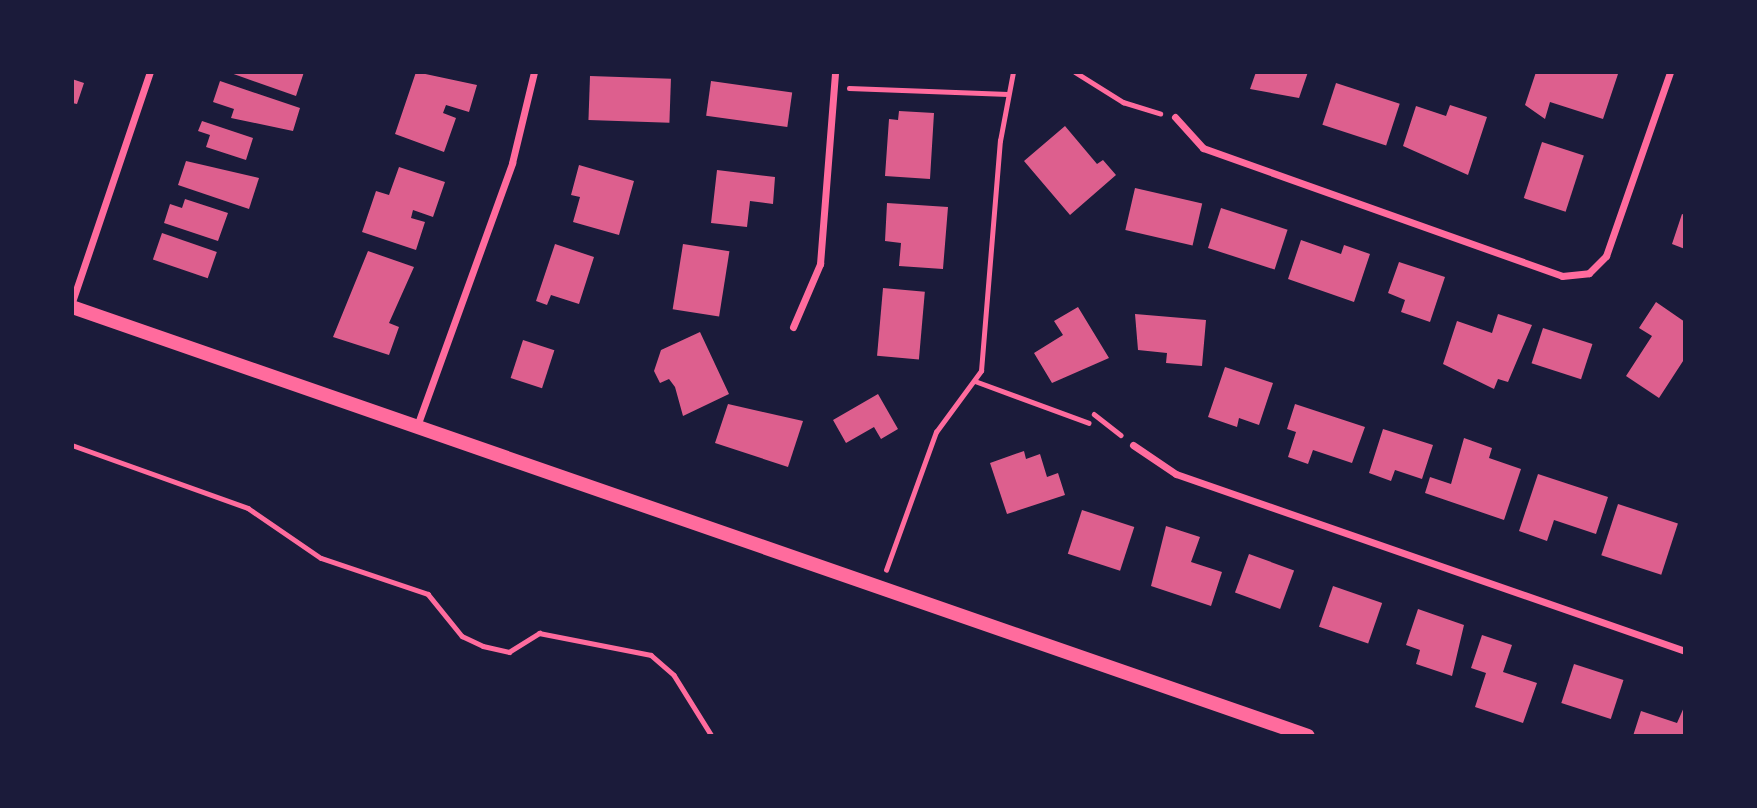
<!DOCTYPE html>
<html>
<head>
<meta charset="utf-8">
<style>
	body { margin:0 }
	#map { position:relative; width:1757px; height:808px; overflow:hidden; background:#1b1b3a; font-family:"IBM Plex Sans",sans-serif }
	div>[style] { position:absolute }
	.building>* { inset:0; background:#dd5f8e; transform-origin:0 0 }
	.path>* { height:4.5px; margin:-2.25px; padding:0 2.25px; transform-origin:2.25px; border-radius:2.25px; background:#ff6b9d }
	.minor>* { height:7px; margin:-3.5px; padding:0 3.5px; transform-origin:3.5px; border-radius:3.5px; background:#ff6b9d }
	.secondary>* { height:14px; margin:-7px; padding:0 7px; transform-origin:7px; border-radius:7px; background:#ff6b9d }
	span { translate:-50% -50%; white-space:nowrap; text-align:center; line-height:1.15; -webkit-text-stroke:5px #1b1b3a; paint-order:stroke }
	.frame { position:absolute; inset:0; border:74px solid #1b1b3a; pointer-events:none }
</style>
</head>
<body>
<div id="map">
	<div class="building">
		<i style="clip-path:polygon(228px 72px,304px 72px,296px 96px)"></i>
		<i style="clip-path:polygon(416px 72px,477px 85px,469px 112px,446px 105px,443px 113px,456px 118px,444px 152px,395px 134px)"></i>
		<i style="clip-path:polygon(1256px 72px,1308px 72px,1299px 98px,1250px 89px)"></i>
		<i style="clip-path:polygon(1536px 72px,1610px 72px,1618px 74px,1603px 119px,1550px 102px,1545px 119px,1525px 105px)"></i>
		<i style="left:590px;top:76px;width:81px;height:44px;rotate:2deg"></i>
		<i style="clip-path:polygon(72px 79px,84px 83px,77px 104px,72px 103px)"></i>
		<i style="clip-path:polygon(220px 81px,300px 108px,293px 131px,231px 118px,234px 109px,213px 102px)"></i>
		<i style="left:711px;top:81px;width:82px;height:35px;rotate:8deg"></i>
		<i style="left:1336px;top:83px;width:67px;height:44px;rotate:18deg"></i>
		<i style="clip-path:polygon(1450px 105px,1487px 117px,1468px 175px,1403px 146px,1416px 106px,1446px 116px)"></i>
		<i style="clip-path:polygon(899px 111px,934px 113px,930px 179px,885px 176px,889px 119px,898px 120px)"></i>
		<i style="clip-path:polygon(202px 121px,253px 138px,246px 160px,206px 147px,210px 135px,198px 131px)"></i>
		<i style="clip-path:polygon(1065px 126px,1097px 164px,1103px 160px,1116px 175px,1070px 215px,1024px 161px)"></i>
		<i style="left:1542px;top:142px;width:44px;height:59px;rotate:18deg"></i>
		<i style="clip-path:polygon(186px 161px,259px 178px,249px 209px,178px 185px)"></i>
		<i style="clip-path:polygon(579px 165px,634px 181px,619px 235px,573px 222px,580px 197px,571px 195px)"></i>
		<i style="clip-path:polygon(399px 167px,445px 182px,433px 217px,413px 210px,411px 218px,425px 222px,416px 250px,362px 232px,376px 191px,389px 195px)"></i>
		<i style="clip-path:polygon(717px 170px,775px 177px,773px 204px,750px 201px,747px 227px,711px 223px)"></i>
		<i style="left:1135px;top:188px;width:69px;height:43px;rotate:13deg"></i>
		<i style="clip-path:polygon(185px 199px,228px 213px,218px 241px,164px 223px,170px 204px,182px 208px)"></i>
		<i style="clip-path:polygon(887px 203px,948px 207px,943px 269px,899px 266px,901px 243px,885px 241px)"></i>
		<i style="left:1221px;top:208px;width:70px;height:42px;rotate:18deg"></i>
		<i style="clip-path:polygon(1682px 214px,1685px 215px,1685px 249px,1672px 244px)"></i>
		<i style="left:162px;top:233px;width:58px;height:28px;rotate:19deg"></i>
		<i style="clip-path:polygon(1301px 240px,1341px 254px,1344px 245px,1370px 254px,1354px 302px,1288px 279px)"></i>
		<i style="clip-path:polygon(555px 244px,594px 257px,579px 304px,551px 295px,547px 305px,536px 301px)"></i>
		<i style="left:683px;top:244px;width:47px;height:66px;rotate:9deg"></i>
		<i style="clip-path:polygon(368px 251px,414px 267px,389px 323px,399px 327px,389px 355px,333px 337px)"></i>
		<i style="clip-path:polygon(1399px 262px,1445px 277px,1430px 322px,1401px 312px,1405px 300px,1388px 293px)"></i>
		<i style="left:883px;top:288px;width:42px;height:68px;rotate:5deg"></i>
		<i style="clip-path:polygon(1656px 302px,1685px 322px,1685px 358px,1659px 398px,1626px 376px,1652px 336px,1639px 328px)"></i>
		<i style="clip-path:polygon(1078px 307px,1109px 358px,1052px 383px,1034px 353px,1063px 335px,1054px 321px)"></i>
		<i style="clip-path:polygon(1135px 314px,1206px 320px,1202px 366px,1166px 363px,1167px 353px,1138px 350px)"></i>
		<i style="clip-path:polygon(1498px 314px,1532px 325px,1508px 382px,1498px 379px,1494px 389px,1443px 364px,1457px 321px,1492px 333px)"></i>
		<i style="left:1543px;top:328px;width:52px;height:37px;rotate:18deg"></i>
		<i style="clip-path:polygon(700px 332px,729px 394px,683px 416px,675px 387px,669px 379px,660px 383px,654px 371px,661px 350px)"></i>
		<i style="left:523px;top:340px;width:33px;height:40px;rotate:18deg"></i>
		<i style="clip-path:polygon(1225px 367px,1273px 383px,1259px 425px,1239px 418px,1237px 427px,1208px 417px)"></i>
		<i style="clip-path:polygon(878px 394px,898px 429px,881px 439px,874px 427px,846px 443px,833px 420px)"></i>
		<i style="clip-path:polygon(728px 404px,803px 421px,788px 467px,715px 443px)"></i>
		<i style="clip-path:polygon(1295px 404px,1365px 427px,1352px 463px,1313px 450px,1308px 464px,1288px 457px,1296px 432px,1287px 429px)"></i>
		<i style="clip-path:polygon(1383px 429px,1433px 445px,1422px 479px,1395px 470px,1391px 481px,1369px 473px)"></i>
		<i style="clip-path:polygon(1464px 438px,1492px 448px,1489px 458px,1521px 469px,1504px 520px,1425px 493px,1430px 477px,1451px 484px)"></i>
		<i style="clip-path:polygon(1024px 451px,1026px 459px,1040px 454px,1047px 477px,1058px 473px,1065px 495px,1007px 514px,990px 463px)"></i>
		<i style="clip-path:polygon(1538px 474px,1608px 497px,1596px 534px,1554px 520px,1547px 541px,1519px 531px)"></i>
		<i style="left:1618px;top:504px;width:63px;height:54px;rotate:18deg"></i>
		<i style="left:1082px;top:510px;width:55px;height:46px;rotate:18deg"></i>
		<i style="clip-path:polygon(1166px 526px,1200px 537px,1191px 562px,1222px 572px,1211px 606px,1151px 586px)"></i>
		<i style="left:1249px;top:554px;width:48px;height:41px;rotate:20deg"></i>
		<i style="left:1333px;top:586px;width:52px;height:43px;rotate:19deg"></i>
		<i style="clip-path:polygon(1418px 609px,1464px 625px,1452px 676px,1416px 664px,1420px 650px,1406px 645px)"></i>
		<i style="clip-path:polygon(1482px 635px,1512px 645px,1503px 672px,1537px 683px,1523px 723px,1475px 707px,1486px 673px,1471px 668px)"></i>
		<i style="left:1574px;top:664px;width:52px;height:41px;rotate:18deg"></i>
		<i style="clip-path:polygon(1685px 705px,1685px 736px,1633px 736px,1641px 711px,1677px 723px)"></i>
	</div>
	<div class="path">
		<i style="left:1075px;top:72px;width:57px;rotate:32deg"></i>
		<i style="left:1123px;top:102px;width:39px;rotate:17deg"></i>
		<i style="left:849px;top:88px;width:159px;rotate:2.2deg"></i>
		<i style="left:975px;top:381px;width:121px;rotate:20.2deg"></i>
		<i style="left:1094px;top:414px;width:34px;rotate:38deg"></i>
		<i style="left:72px;top:445px;width:187px;rotate:19.7deg"></i>
		<i style="left:248px;top:508px;width:88px;rotate:34.4deg"></i>
		<i style="left:321px;top:558px;width:113px;rotate:18.6deg"></i>
		<i style="left:428px;top:594px;width:54px;rotate:51deg"></i>
		<i style="left:462px;top:636px;width:23px;rotate:25deg"></i>
		<i style="left:483px;top:646px;width:27px;rotate:13deg"></i>
		<i style="left:509px;top:652px;width:36px;rotate:-32deg"></i>
		<i style="left:539px;top:633px;width:114px;rotate:11.1deg"></i>
		<i style="left:651px;top:655px;width:30px;rotate:41deg"></i>
		<i style="left:674px;top:675px;width:72px;rotate:58.1deg"></i>
		<i style="left:886px;top:570px;width:147px;rotate:-70.1deg"></i>
		<i style="left:936px;top:432px;width:76px;rotate:-53.6deg"></i>
		<i style="left:981px;top:371px;width:231px;rotate:-85.3deg"></i>
		<i style="left:1000px;top:141px;width:70px;rotate:-79.3deg"></i>
	</div>
	<div class="minor">
		<i style="left:1175px;top:117px;width:42px;rotate:47.9deg"></i>
		<i style="left:1203px;top:148px;width:381px;rotate:19.6deg"></i>
		<i style="left:1562px;top:276px;width:27px;rotate:-6deg"></i>
		<i style="left:1589px;top:273px;width:24px;rotate:-45deg"></i>
		<i style="left:1606px;top:256px;width:195px;rotate:-70.8deg"></i>
		<i style="left:72px;top:302px;width:243px;rotate:-71.3deg"></i>
		<i style="left:793px;top:327px;width:69px;rotate:-66.8deg"></i>
		<i style="left:820px;top:264px;width:193px;rotate:-85.5deg"></i>
		<i style="left:417px;top:426px;width:280px;rotate:-70.1deg"></i>
		<i style="left:512px;top:163px;width:94px;rotate:-76.4deg"></i>
		<i style="left:1133px;top:445px;width:52px;rotate:34deg"></i>
		<i style="left:1176px;top:474px;width:539px;rotate:19.17deg"></i>
	</div>
	<div class="secondary">
		<i style="left:72px;top:307px;width:1308px;rotate:19.14deg"></i>
	</div>
	<div class="frame"></div>
</div>
</body>
</html>
